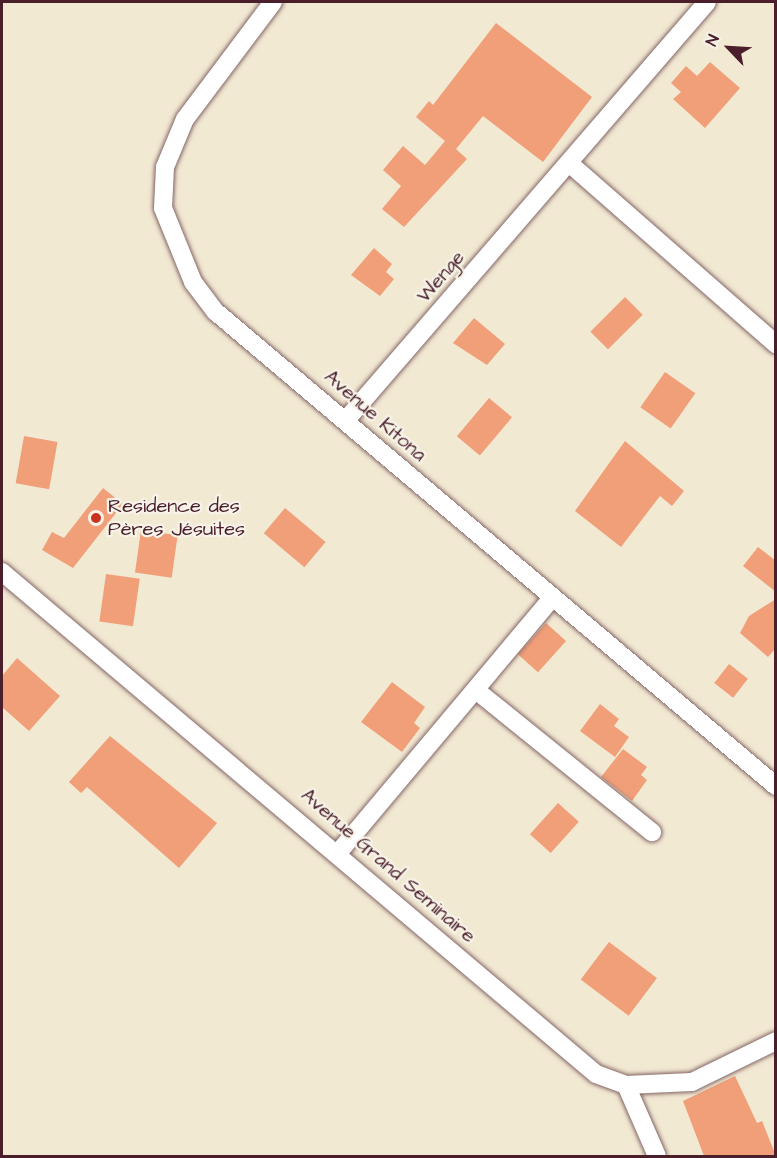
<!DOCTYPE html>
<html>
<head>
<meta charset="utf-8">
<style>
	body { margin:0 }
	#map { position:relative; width:777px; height:1158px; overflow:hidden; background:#f2e9d3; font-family:"Architects Daughter",sans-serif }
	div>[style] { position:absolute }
	.building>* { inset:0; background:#f09f79; transform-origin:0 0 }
	.roads { filter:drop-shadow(0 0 2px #856666) drop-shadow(0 0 2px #856666) }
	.minor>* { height:18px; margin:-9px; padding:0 9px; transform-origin:9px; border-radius:9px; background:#fff }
	.dots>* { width:16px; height:16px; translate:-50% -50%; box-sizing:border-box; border:3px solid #f7f3e8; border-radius:50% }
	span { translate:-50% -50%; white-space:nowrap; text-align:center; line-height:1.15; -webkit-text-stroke:4.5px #f7f3e8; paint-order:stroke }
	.street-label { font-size:20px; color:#4a1f2b }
	.poi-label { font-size:20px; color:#4a1f2b }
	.left { translate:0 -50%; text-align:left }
	.frame { position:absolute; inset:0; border:3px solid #4a1f2b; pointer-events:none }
	.north { position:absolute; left:699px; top:18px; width:60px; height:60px; -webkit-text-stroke:4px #f7f3e8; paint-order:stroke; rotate:295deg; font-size:16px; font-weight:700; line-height:24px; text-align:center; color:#4a1f2b }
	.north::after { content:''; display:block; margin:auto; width:21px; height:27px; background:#4a1f2b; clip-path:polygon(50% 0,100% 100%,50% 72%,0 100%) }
</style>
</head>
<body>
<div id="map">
	<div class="building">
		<i style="clip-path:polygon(496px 23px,592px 97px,543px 162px,483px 116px,456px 149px,467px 159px,404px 227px,382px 209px,401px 186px,383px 170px,403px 146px,425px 165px,445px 141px,416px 117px,429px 101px,433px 105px)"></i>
		<i style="clip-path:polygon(710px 62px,740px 88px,705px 128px,673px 99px,681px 92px,671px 83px,686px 66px,697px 76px)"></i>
		<i style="clip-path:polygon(374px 248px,392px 264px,386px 272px,394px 279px,380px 296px,351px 275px)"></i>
		<i style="left:625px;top:297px;width:25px;height:49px;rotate:45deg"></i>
		<i style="clip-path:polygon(474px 318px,505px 344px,487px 365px,453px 343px)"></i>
		<i style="left:665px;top:372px;width:37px;height:43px;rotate:35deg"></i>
		<i style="left:489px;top:398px;width:30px;height:50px;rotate:40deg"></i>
		<i style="left:24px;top:436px;width:34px;height:48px;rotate:10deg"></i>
		<i style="clip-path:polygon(625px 441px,684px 491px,672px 506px,660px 496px,621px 547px,575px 511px)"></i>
		<i style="clip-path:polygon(103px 488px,123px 504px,73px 568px,42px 550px,52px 532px,64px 538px)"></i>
		<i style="left:285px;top:508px;width:53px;height:33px;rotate:40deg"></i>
		<i style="left:141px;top:530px;width:37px;height:43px;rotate:8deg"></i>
		<i style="clip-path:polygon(758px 547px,776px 561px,776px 592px,743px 566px)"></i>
		<i style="left:106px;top:574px;width:34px;height:48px;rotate:8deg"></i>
		<i style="clip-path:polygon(776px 599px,776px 648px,768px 657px,740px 633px,749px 616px)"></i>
		<i style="left:546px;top:623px;width:27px;height:42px;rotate:42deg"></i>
		<i style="clip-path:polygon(17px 658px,60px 696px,29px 731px,2px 707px,2px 676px)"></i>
		<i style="left:729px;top:664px;width:24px;height:24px;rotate:38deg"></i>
		<i style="clip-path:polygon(392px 682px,425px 707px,414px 723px,420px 728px,402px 752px,361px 722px)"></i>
		<i style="clip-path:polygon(600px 704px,619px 719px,614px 726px,629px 737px,615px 757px,580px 731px)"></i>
		<i style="clip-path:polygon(110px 736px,217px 823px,179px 868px,87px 787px,81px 793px,69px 782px)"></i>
		<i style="clip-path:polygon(623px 749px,647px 767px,641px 775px,647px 780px,632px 801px,601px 777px)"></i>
		<i style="left:558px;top:803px;width:28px;height:42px;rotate:42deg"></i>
		<i style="left:609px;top:942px;width:60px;height:47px;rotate:37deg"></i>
		<i style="clip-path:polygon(735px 1076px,757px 1123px,762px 1121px,776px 1156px,704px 1156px,683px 1101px)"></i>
	</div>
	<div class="roads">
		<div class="minor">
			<i style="left:273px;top:2px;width:146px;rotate:126.9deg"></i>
			<i style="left:185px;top:119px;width:52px;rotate:112.6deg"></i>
			<i style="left:165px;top:167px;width:41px;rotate:92.8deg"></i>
			<i style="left:163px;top:208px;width:80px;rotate:67.9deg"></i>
			<i style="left:193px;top:282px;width:38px;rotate:53deg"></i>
			<i style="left:216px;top:312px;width:734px;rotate:40.25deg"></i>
			<i style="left:569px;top:163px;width:275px;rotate:41.2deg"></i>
			<i style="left:346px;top:420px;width:552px;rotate:-49.18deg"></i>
			<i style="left:2px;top:572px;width:778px;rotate:40.2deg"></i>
			<i style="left:596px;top:1074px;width:32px;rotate:20deg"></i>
			<i style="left:626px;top:1085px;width:66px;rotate:-2.6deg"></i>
			<i style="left:692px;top:1082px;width:93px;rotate:-26deg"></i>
			<i style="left:477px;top:691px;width:225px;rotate:38.9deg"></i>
			<i style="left:338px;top:853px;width:331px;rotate:-50deg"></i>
			<i style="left:626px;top:1085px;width:77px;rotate:66.4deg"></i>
		</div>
	</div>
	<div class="dots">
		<i style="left:96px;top:518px;background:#c8321e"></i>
	</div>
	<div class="street-label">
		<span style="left:441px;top:277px;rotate:-49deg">Wenge</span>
		<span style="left:375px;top:416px;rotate:41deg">Avenue Kitona</span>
		<span style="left:388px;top:866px;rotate:41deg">Avenue Grand Seminaire</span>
	</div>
	<div class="poi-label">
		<span class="left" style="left:108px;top:518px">Residence des<br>Pères Jésuites</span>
	</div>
	<div class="frame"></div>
	<div class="north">N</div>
</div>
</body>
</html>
